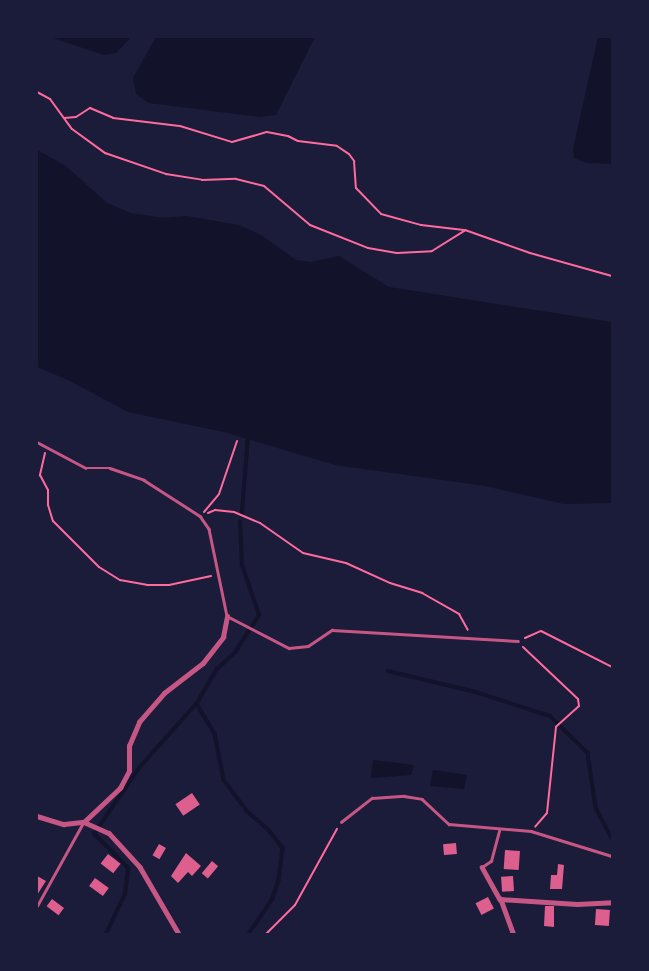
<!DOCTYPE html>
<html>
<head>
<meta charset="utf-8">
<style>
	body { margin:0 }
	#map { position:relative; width:649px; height:971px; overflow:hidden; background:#1b1b3a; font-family:Barlow,sans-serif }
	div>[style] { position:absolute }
	.water>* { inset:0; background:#12122b }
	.stream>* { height:3.5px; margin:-1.75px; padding:0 1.75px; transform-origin:1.75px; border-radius:1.75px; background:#12122b }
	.building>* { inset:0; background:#dd5f8e; transform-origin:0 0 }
	.path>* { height:2px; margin:-1px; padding:0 1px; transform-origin:1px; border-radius:1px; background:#ff6b9d }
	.service>* { height:2.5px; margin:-1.25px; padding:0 1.25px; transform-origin:1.25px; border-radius:1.25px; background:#c65784 }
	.minor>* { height:4.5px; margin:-2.25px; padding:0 2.25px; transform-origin:2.25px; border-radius:2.25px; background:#c65784 }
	span { translate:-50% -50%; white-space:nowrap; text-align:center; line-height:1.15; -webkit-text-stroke:7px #1b1b3a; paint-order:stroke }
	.frame { position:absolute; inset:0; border:38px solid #1b1b3a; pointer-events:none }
</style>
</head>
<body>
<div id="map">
	<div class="water">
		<i style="clip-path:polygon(50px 37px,131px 37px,116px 53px,104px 55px)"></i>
		<i style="clip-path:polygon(156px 37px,315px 37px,276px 115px,259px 117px,149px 103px,136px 94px,133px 78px)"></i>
		<i style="clip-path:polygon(598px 37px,612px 37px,612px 164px,587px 163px,574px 158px,573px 149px)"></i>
		<i style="clip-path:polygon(37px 150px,66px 166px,107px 203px,131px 213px,163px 218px,187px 216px,239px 225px,261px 235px,296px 260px,311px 262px,339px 256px,389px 287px,612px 322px,612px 503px,564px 504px,485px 486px,335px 465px,224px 432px,128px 412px,68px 380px,37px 367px)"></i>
		<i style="clip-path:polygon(373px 760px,414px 765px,411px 775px,371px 778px)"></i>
		<i style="clip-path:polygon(433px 770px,467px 775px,464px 789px,430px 786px)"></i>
	</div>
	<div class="stream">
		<i style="left:242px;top:513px;width:78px;rotate:-85.6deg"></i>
		<i style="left:388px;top:671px;width:90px;rotate:13.4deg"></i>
		<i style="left:476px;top:692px;width:78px;rotate:18deg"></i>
		<i style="left:550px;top:716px;width:53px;rotate:44.2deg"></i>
		<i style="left:588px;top:753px;width:56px;rotate:81.7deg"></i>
		<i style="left:596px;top:808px;width:34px;rotate:62deg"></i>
		<i style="left:197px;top:704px;width:35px;rotate:59deg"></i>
		<i style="left:215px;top:734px;width:47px;rotate:78.9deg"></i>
		<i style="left:224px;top:780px;width:39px;rotate:53deg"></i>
		<i style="left:247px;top:811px;width:29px;rotate:41deg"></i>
		<i style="left:269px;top:830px;width:23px;rotate:52deg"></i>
		<i style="left:283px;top:848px;width:32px;rotate:97deg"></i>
		<i style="left:279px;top:880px;width:20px;rotate:108deg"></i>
		<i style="left:273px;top:899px;width:42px;rotate:124.4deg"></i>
		<i style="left:106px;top:934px;width:44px;rotate:-64.6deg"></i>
		<i style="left:125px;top:894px;width:26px;rotate:-83deg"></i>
		<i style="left:128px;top:868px;width:48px;rotate:-135deg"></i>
		<i style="left:94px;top:834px;width:80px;rotate:-55.7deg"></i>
		<i style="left:139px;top:768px;width:87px;rotate:-48.3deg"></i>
		<i style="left:197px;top:703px;width:39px;rotate:-60deg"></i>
		<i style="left:217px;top:669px;width:26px;rotate:-43deg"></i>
		<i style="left:236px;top:651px;width:43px;rotate:-57.4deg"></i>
		<i style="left:259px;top:615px;width:53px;rotate:-108.8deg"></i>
		<i style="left:242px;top:565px;width:43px;rotate:-92.7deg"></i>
	</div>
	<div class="building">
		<i style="left:192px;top:793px;width:14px;height:20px;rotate:56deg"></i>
		<i style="left:456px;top:843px;width:11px;height:13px;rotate:85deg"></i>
		<i style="left:159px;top:844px;width:8px;height:13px;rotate:30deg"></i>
		<i style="left:505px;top:850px;width:15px;height:19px;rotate:4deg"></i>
		<i style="clip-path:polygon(186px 853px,201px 866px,192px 876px,188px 872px,178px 883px,171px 876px)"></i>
		<i style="left:108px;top:854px;width:16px;height:12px;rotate:38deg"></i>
		<i style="left:212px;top:861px;width:8px;height:16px;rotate:40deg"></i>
		<i style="clip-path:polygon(558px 864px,564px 865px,562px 889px,550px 889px,551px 875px,557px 875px)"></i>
		<i style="clip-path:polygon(37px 876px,46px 881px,37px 895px)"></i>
		<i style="left:513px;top:876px;width:15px;height:12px;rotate:86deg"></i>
		<i style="left:95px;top:878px;width:17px;height:10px;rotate:36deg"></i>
		<i style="left:488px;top:897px;width:13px;height:14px;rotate:63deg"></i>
		<i style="left:52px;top:899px;width:15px;height:9px;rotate:37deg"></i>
		<i style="clip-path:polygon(545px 906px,554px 906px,554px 927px,544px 926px)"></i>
		<i style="left:596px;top:909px;width:14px;height:16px;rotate:4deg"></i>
	</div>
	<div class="path">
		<i style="left:37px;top:92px;width:15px;rotate:28deg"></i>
		<i style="left:50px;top:99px;width:37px;rotate:54deg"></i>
		<i style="left:72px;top:129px;width:41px;rotate:36deg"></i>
		<i style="left:105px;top:153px;width:65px;rotate:19deg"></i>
		<i style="left:166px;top:174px;width:36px;rotate:9deg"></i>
		<i style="left:202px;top:180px;width:34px;rotate:-2deg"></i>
		<i style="left:236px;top:179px;width:29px;rotate:14deg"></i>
		<i style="left:264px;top:186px;width:60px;rotate:40.3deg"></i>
		<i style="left:310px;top:225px;width:62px;rotate:21.6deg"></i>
		<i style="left:368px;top:248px;width:29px;rotate:10deg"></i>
		<i style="left:397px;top:253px;width:35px;rotate:-3deg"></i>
		<i style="left:432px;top:251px;width:39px;rotate:-32deg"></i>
		<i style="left:465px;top:230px;width:69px;rotate:19.5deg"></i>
		<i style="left:530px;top:253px;width:85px;rotate:15.7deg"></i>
		<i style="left:64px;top:118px;width:12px;rotate:-5deg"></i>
		<i style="left:76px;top:117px;width:17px;rotate:-33deg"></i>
		<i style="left:90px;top:108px;width:25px;rotate:23deg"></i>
		<i style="left:113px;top:118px;width:67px;rotate:6.8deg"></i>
		<i style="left:180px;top:126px;width:54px;rotate:17.1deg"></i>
		<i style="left:232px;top:142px;width:36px;rotate:-16deg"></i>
		<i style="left:267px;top:132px;width:21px;rotate:11deg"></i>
		<i style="left:288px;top:136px;width:11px;rotate:27deg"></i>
		<i style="left:298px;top:141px;width:39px;rotate:7deg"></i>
		<i style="left:337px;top:146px;width:14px;rotate:34deg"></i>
		<i style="left:349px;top:154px;width:9px;rotate:54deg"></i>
		<i style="left:354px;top:161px;width:27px;rotate:86deg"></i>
		<i style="left:356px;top:188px;width:36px;rotate:46deg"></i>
		<i style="left:381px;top:214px;width:41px;rotate:15.4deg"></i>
		<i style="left:421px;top:225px;width:43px;rotate:6.6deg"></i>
		<i style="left:45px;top:453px;width:23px;rotate:103deg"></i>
		<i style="left:40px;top:475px;width:17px;rotate:62deg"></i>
		<i style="left:48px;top:490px;width:15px;rotate:90deg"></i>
		<i style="left:48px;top:505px;width:17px;rotate:73deg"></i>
		<i style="left:53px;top:521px;width:65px;rotate:45deg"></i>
		<i style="left:99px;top:567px;width:25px;rotate:32deg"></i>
		<i style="left:120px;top:580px;width:27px;rotate:10deg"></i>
		<i style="left:147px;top:585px;width:22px"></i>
		<i style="left:169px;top:585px;width:43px;rotate:-12.1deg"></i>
		<i style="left:204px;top:512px;width:23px;rotate:-50deg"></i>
		<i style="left:219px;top:494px;width:56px;rotate:-71.2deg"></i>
		<i style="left:208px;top:513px;width:8px;rotate:-23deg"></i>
		<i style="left:215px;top:510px;width:19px;rotate:6deg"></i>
		<i style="left:234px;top:512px;width:28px;rotate:23deg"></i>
		<i style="left:260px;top:523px;width:52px;rotate:34.9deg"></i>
		<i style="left:303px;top:553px;width:44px;rotate:13.1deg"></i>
		<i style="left:346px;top:563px;width:48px;rotate:24.4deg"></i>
		<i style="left:390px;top:583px;width:34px;rotate:17deg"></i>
		<i style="left:422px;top:593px;width:43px;rotate:29.6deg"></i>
		<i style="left:459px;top:614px;width:18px;rotate:61deg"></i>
		<i style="left:525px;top:638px;width:17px;rotate:-24deg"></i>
		<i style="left:541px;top:631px;width:80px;rotate:26.9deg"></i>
		<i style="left:523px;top:647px;width:76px;rotate:43.4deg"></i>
		<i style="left:578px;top:699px;width:7px;rotate:82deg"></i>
		<i style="left:579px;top:706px;width:31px;rotate:138deg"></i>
		<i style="left:556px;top:727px;width:86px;rotate:96deg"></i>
		<i style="left:547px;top:813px;width:18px;rotate:131deg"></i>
		<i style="left:266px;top:934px;width:41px;rotate:-45deg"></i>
		<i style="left:295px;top:905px;width:87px;rotate:-61.1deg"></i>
	</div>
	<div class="service">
		<i style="left:37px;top:442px;width:55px;rotate:28deg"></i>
		<i style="left:86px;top:468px;width:24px"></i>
		<i style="left:110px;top:468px;width:36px;rotate:19deg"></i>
		<i style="left:144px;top:480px;width:67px;rotate:32.7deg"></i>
		<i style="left:200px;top:516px;width:16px;rotate:55deg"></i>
		<i style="left:209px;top:529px;width:89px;rotate:78.3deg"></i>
		<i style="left:227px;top:616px;width:70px;rotate:27.3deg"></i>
		<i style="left:289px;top:648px;width:19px;rotate:-6deg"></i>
		<i style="left:308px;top:646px;width:29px;rotate:-34deg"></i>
		<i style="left:332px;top:630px;width:186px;rotate:3.4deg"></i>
		<i style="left:341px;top:822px;width:39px;rotate:-38deg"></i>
		<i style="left:372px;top:798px;width:32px;rotate:-4deg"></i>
		<i style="left:404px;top:796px;width:18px;rotate:9deg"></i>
		<i style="left:422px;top:799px;width:37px;rotate:43deg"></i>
		<i style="left:449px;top:824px;width:82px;rotate:4.9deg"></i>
		<i style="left:531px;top:831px;width:85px;rotate:17.2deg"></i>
		<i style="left:482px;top:867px;width:11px;rotate:-34deg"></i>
		<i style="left:491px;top:861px;width:31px;rotate:-75deg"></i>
		<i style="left:37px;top:906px;width:95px;rotate:-61deg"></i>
	</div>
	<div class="minor">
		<i style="left:37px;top:816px;width:28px;rotate:17deg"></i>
		<i style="left:64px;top:824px;width:20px;rotate:-6deg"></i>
		<i style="left:84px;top:822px;width:27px;rotate:24deg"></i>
		<i style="left:109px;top:833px;width:46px;rotate:47.6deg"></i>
		<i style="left:140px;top:867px;width:78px;rotate:59.8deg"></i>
		<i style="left:84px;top:822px;width:50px;rotate:-43.4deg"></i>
		<i style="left:120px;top:788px;width:19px;rotate:-62deg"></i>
		<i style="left:129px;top:771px;width:25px;rotate:-90deg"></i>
		<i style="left:129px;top:746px;width:26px;rotate:-67deg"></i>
		<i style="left:139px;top:722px;width:38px;rotate:-49deg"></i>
		<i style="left:164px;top:693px;width:49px;rotate:-37.6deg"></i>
		<i style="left:203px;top:663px;width:33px;rotate:-52deg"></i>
		<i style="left:223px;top:637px;width:21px;rotate:-79deg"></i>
		<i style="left:482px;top:867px;width:37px;rotate:61deg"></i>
		<i style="left:513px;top:934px;width:37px;rotate:-110deg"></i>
		<i style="left:500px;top:899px;width:77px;rotate:3.7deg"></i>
		<i style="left:577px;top:904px;width:35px;rotate:-3deg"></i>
	</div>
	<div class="frame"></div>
</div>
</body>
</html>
